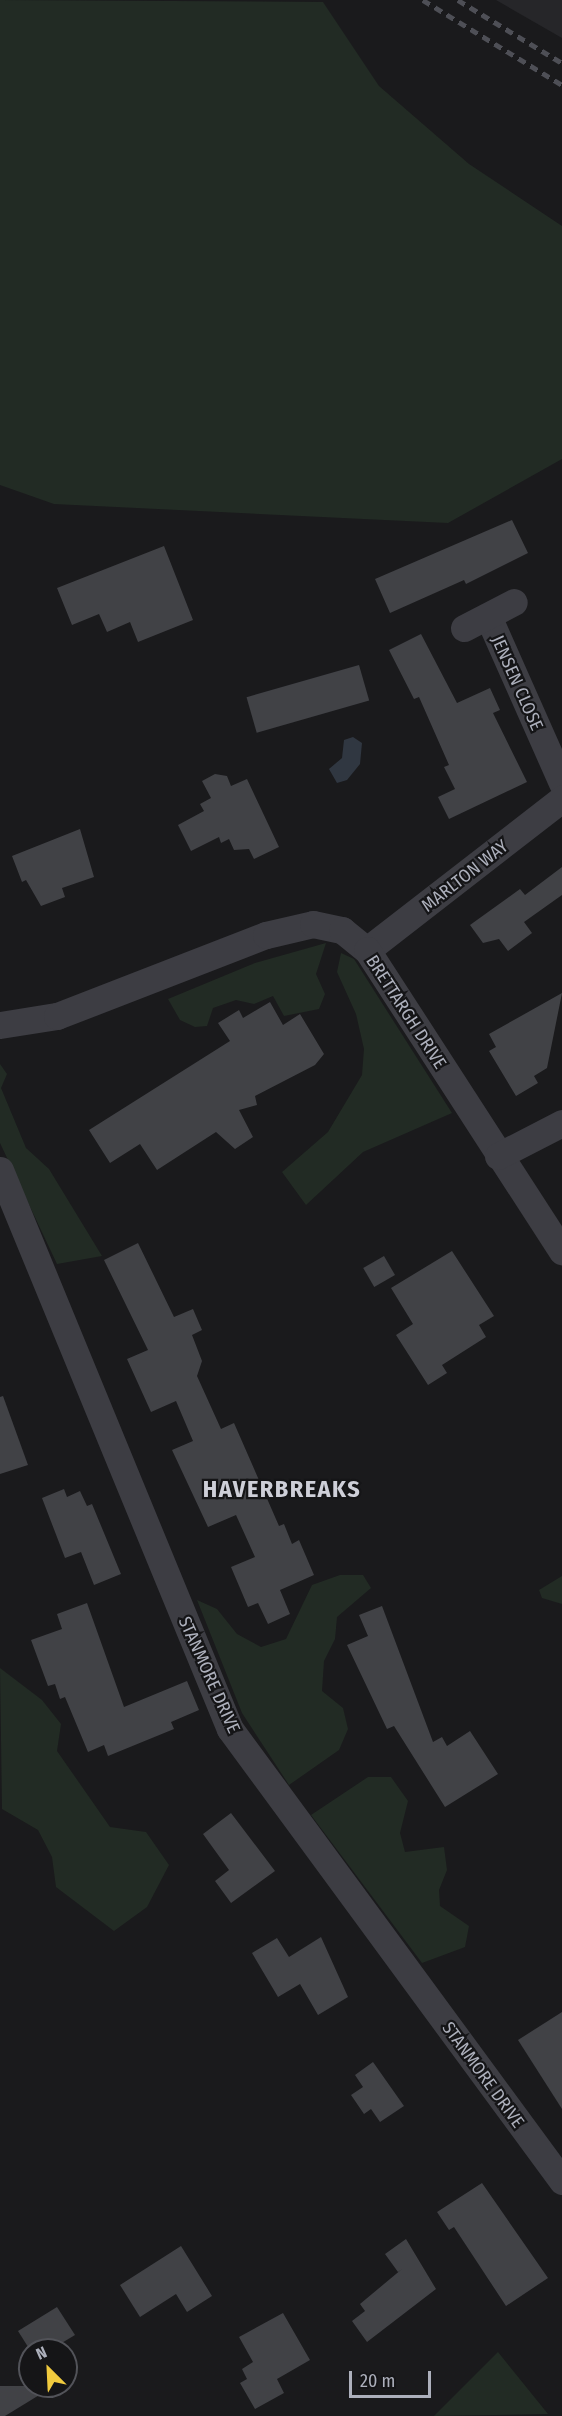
<!DOCTYPE html>
<html>
<head>
<meta charset="utf-8">
<style>
	body { margin:0 }
	#map { position:relative; width:562px; height:2416px; overflow:hidden; background:#1a1a1c; font-family:"Fira Sans Condensed",sans-serif }
	div>[style] { position:absolute }
	.built>* { inset:0; background:#262629 }
	.green>* { inset:0; background:#222b24 }
	.water>* { inset:0; background:#303741 }
	.building>* { inset:0; background:#414246; transform-origin:0 0 }
	.minor>* { height:27px; margin:-13.5px; padding:0 13.5px; transform-origin:13.5px; border-radius:13.5px; background:#3d3d43 }
	.rail>* { height:4.5px; margin-top:-2.25px; transform-origin:0; background:repeating-linear-gradient(90deg,#4e4f56 0 8px,transparent 0 14px) }
	span { translate:-50% -50%; white-space:nowrap; text-align:center; line-height:1.15; -webkit-text-stroke:4.5px #151517; paint-order:stroke }
	.street-label { font-size:18px; color:#adb0bc }
	.district-label { font-size:24px; color:#cecfd8; font-weight:700; letter-spacing:1.5px }
	.north { position:absolute; left:18px; top:2338px; width:60px; height:60px; box-sizing:border-box; background:#151517; border:2px solid #525359; border-radius:50%; rotate:336deg; font-size:16px; font-weight:700; line-height:24px; text-align:center; color:#adb0bc }
	.north::after { content:''; display:block; margin:auto; width:21px; height:27px; background:#f0ca3e; clip-path:polygon(50% 0,100% 100%,50% 72%,0 100%) }
	.scale { position:absolute; left:349px; top:2371px; width:82px; height:27px; box-sizing:border-box; border:3px solid #adb0bc; border-top:0; padding-left:8px; font-size:18px; line-height:21px; white-space:nowrap; color:#adb0bc; -webkit-text-stroke:4px #151517; paint-order:stroke }
</style>
</head>
<body>
<div id="map">
	<div class="built">
		<i style="clip-path:polygon(496px 0,562px 0,562px 38px)"></i>
	</div>
	<div class="green">
		<i style="clip-path:polygon(0 0,323px 2px,379px 86px,469px 164px,562px 226px,562px 459px,448px 523px,54px 504px,0 485px)"></i>
		<i style="clip-path:polygon(326px 943px,316px 974px,325px 994px,319px 1009px,284px 1016px,273px 996px,254px 1004px,236px 1000px,213px 1008px,207px 1026px,195px 1027px,180px 1020px,168px 999px,255px 963px)"></i>
		<i style="clip-path:polygon(341px 953px,354px 959px,452px 1113px,363px 1152px,306px 1205px,282px 1172px,328px 1132px,362px 1075px,364px 1049px,356px 1014px,337px 972px)"></i>
		<i style="clip-path:polygon(0 1064px,7px 1074px,1px 1088px,26px 1148px,49px 1169px,102px 1256px,57px 1264px,0 1143px)"></i>
		<i style="clip-path:polygon(340px 1575px,363px 1575px,371px 1588px,337px 1617px,335px 1639px,324px 1661px,322px 1691px,343px 1708px,348px 1729px,339px 1750px,289px 1785px,242px 1713px,197px 1600px,217px 1609px,237px 1634px,261px 1647px,286px 1639px,312px 1585px)"></i>
		<i style="clip-path:polygon(562px 1576px,562px 1604px,542px 1598px,539px 1590px)"></i>
		<i style="clip-path:polygon(0 1668px,42px 1700px,61px 1724px,57px 1751px,110px 1827px,146px 1832px,169px 1865px,147px 1907px,114px 1931px,56px 1887px,52px 1857px,38px 1830px,2px 1809px)"></i>
		<i style="clip-path:polygon(368px 1777px,391px 1777px,408px 1801px,400px 1833px,405px 1852px,444px 1847px,447px 1870px,439px 1890px,440px 1906px,469px 1926px,465px 1947px,422px 1963px,311px 1815px)"></i>
		<i style="clip-path:polygon(498px 2352px,548px 2414px,434px 2416px)"></i>
	</div>
	<div class="water">
		<i style="clip-path:polygon(353px 737px,362px 743px,360px 764px,347px 780px,337px 783px,329px 769px,342px 758px,344px 740px)"></i>
	</div>
	<div class="building">
		<i style="clip-path:polygon(512px 520px,528px 553px,466px 584px,464px 580px,390px 613px,375px 579px)"></i>
		<i style="clip-path:polygon(164px 546px,193px 620px,138px 642px,130px 622px,107px 632px,99px 614px,72px 625px,57px 588px)"></i>
		<i style="clip-path:polygon(421px 634px,457px 703px,490px 688px,500px 710px,493px 713px,527px 782px,449px 819px,438px 797px,455px 789px,444px 767px,449px 765px,419px 697px,414px 699px,389px 650px)"></i>
		<i style="left:359px;top:665px;width:37px;height:117px;rotate:74deg"></i>
		<i style="clip-path:polygon(215px 774px,227px 776px,231px 786px,247px 779px,279px 847px,254px 859px,249px 849px,234px 850px,229px 839px,221px 843px,219px 837px,191px 851px,178px 825px,204px 811px,200px 804px,211px 798px,202px 781px)"></i>
		<i style="clip-path:polygon(80px 829px,94px 877px,62px 888px,65px 897px,41px 906px,26px 880px,22px 882px,12px 856px)"></i>
		<i style="clip-path:polygon(562px 867px,562px 895px,524px 922px,532px 933px,508px 951px,499px 939px,483px 943px,470px 925px,520px 889px,525px 895px)"></i>
		<i style="clip-path:polygon(562px 993px,547px 1068px,534px 1076px,538px 1083px,516px 1096px,489px 1051px,496px 1047px,489px 1034px)"></i>
		<i style="clip-path:polygon(270px 1002px,283px 1025px,300px 1014px,324px 1054px,315px 1065px,255px 1096px,257px 1105px,239px 1110px,253px 1137px,235px 1149px,216px 1132px,157px 1170px,140px 1144px,110px 1163px,89px 1130px,230px 1041px,218px 1023px,239px 1010px,243px 1018px)"></i>
		<i style="clip-path:polygon(138px 1243px,174px 1317px,193px 1309px,202px 1330px,192px 1335px,202px 1361px,197px 1376px,221px 1429px,234px 1423px,279px 1526px,284px 1524px,292px 1544px,299px 1540px,314px 1575px,280px 1590px,290px 1614px,268px 1624px,258px 1603px,248px 1607px,231px 1567px,255px 1557px,236px 1515px,208px 1527px,172px 1450px,193px 1441px,176px 1401px,151px 1412px,127px 1359px,148px 1350px,104px 1260px)"></i>
		<i style="clip-path:polygon(452px 1251px,494px 1316px,479px 1325px,486px 1337px,442px 1365px,447px 1373px,428px 1385px,396px 1335px,413px 1324px,391px 1288px)"></i>
		<i style="left:384px;top:1256px;width:22px;height:24px;rotate:60deg"></i>
		<i style="clip-path:polygon(3px 1396px,28px 1465px,0 1474px,0 1397px)"></i>
		<i style="clip-path:polygon(64px 1489px,67px 1497px,80px 1491px,87px 1506px,92px 1504px,121px 1574px,94px 1585px,81px 1552px,65px 1558px,42px 1498px)"></i>
		<i style="clip-path:polygon(87px 1603px,124px 1707px,187px 1681px,199px 1710px,171px 1722px,174px 1729px,108px 1756px,104px 1745px,88px 1752px,65px 1697px,60px 1699px,55px 1684px,48px 1686px,31px 1640px,62px 1629px,57px 1614px)"></i>
		<i style="clip-path:polygon(382px 1606px,433px 1742px,442px 1737px,447px 1746px,470px 1731px,498px 1774px,445px 1807px,394px 1726px,387px 1729px,347px 1645px,368px 1636px,359px 1615px)"></i>
		<i style="clip-path:polygon(231px 1813px,275px 1871px,231px 1903px,215px 1881px,229px 1870px,203px 1834px)"></i>
		<i style="clip-path:polygon(321px 1937px,348px 1997px,318px 2015px,300px 1984px,278px 1997px,252px 1953px,277px 1938px,289px 1957px)"></i>
		<i style="clip-path:polygon(562px 2012px,562px 2109px,518px 2040px)"></i>
		<i style="clip-path:polygon(373px 2062px,404px 2106px,380px 2122px,371px 2109px,364px 2114px,351px 2095px,363px 2087px,355px 2075px)"></i>
		<i style="clip-path:polygon(482px 2183px,548px 2278px,506px 2306px,454px 2227px,449px 2230px,437px 2212px)"></i>
		<i style="clip-path:polygon(406px 2239px,436px 2289px,367px 2342px,352px 2321px,365px 2311px,360px 2304px,402px 2269px,398px 2272px,385px 2254px)"></i>
		<i style="clip-path:polygon(181px 2246px,212px 2296px,187px 2312px,176px 2294px,140px 2317px,120px 2285px)"></i>
		<i style="clip-path:polygon(57px 2307px,75px 2335px,50px 2350px,30px 2350px,18px 2331px)"></i>
		<i style="clip-path:polygon(283px 2313px,310px 2360px,277px 2379px,284px 2393px,255px 2409px,240px 2383px,247px 2379px,242px 2369px,253px 2362px,239px 2337px)"></i>
		<i style="clip-path:polygon(0 2386px,54px 2386px,5px 2416px,0 2416px)"></i>
	</div>
	<div class="minor">
		<i style="left:488px;top:616px;width:183px;rotate:66.1deg"></i>
		<i style="left:464px;top:628px;width:56px;rotate:-27.5deg"></i>
		<i style="left:367px;top:950px;width:247px;rotate:-37.8deg"></i>
		<i style="left:0;top:1025px;width:58px;rotate:-9deg"></i>
		<i style="left:57px;top:1016px;width:224px;rotate:-21.2deg"></i>
		<i style="left:266px;top:935px;width:48px;rotate:-13.2deg"></i>
		<i style="left:313px;top:924px;width:30px;rotate:12deg"></i>
		<i style="left:342px;top:930px;width:32px;rotate:39deg"></i>
		<i style="left:367px;top:950px;width:359px;rotate:57.1deg"></i>
		<i style="left:498px;top:1156px;width:72px;rotate:-27.3deg"></i>
		<i style="left:0;top:1170px;width:604px;rotate:67.64deg"></i>
		<i style="left:230px;top:1729px;width:561px;rotate:53.7deg"></i>
	</div>
	<div class="rail">
		<i style="left:423px;top:0;width:163px;rotate:31.4deg"></i>
		<i style="left:458px;top:0;width:122px;rotate:31.2deg"></i>
	</div>
	<div class="street-label">
		<span style="left:517px;top:683px;rotate:66deg">JENSEN CLOSE</span>
		<span style="left:465px;top:876px;rotate:-38deg">MARLTON WAY</span>
		<span style="left:406px;top:1012px;rotate:57deg">BRETTARGH DRIVE</span>
		<span style="left:209px;top:1675px;rotate:66deg">STANMORE DRIVE</span>
		<span style="left:483px;top:2075px;rotate:54deg">STANMORE DRIVE</span>
	</div>
	<div class="district-label">
		<span style="left:282px;top:1490px">HAVERBREAKS</span>
	</div>
	<div class="north">N</div>
	<div class="scale">20 m</div>
</div>
</body>
</html>
